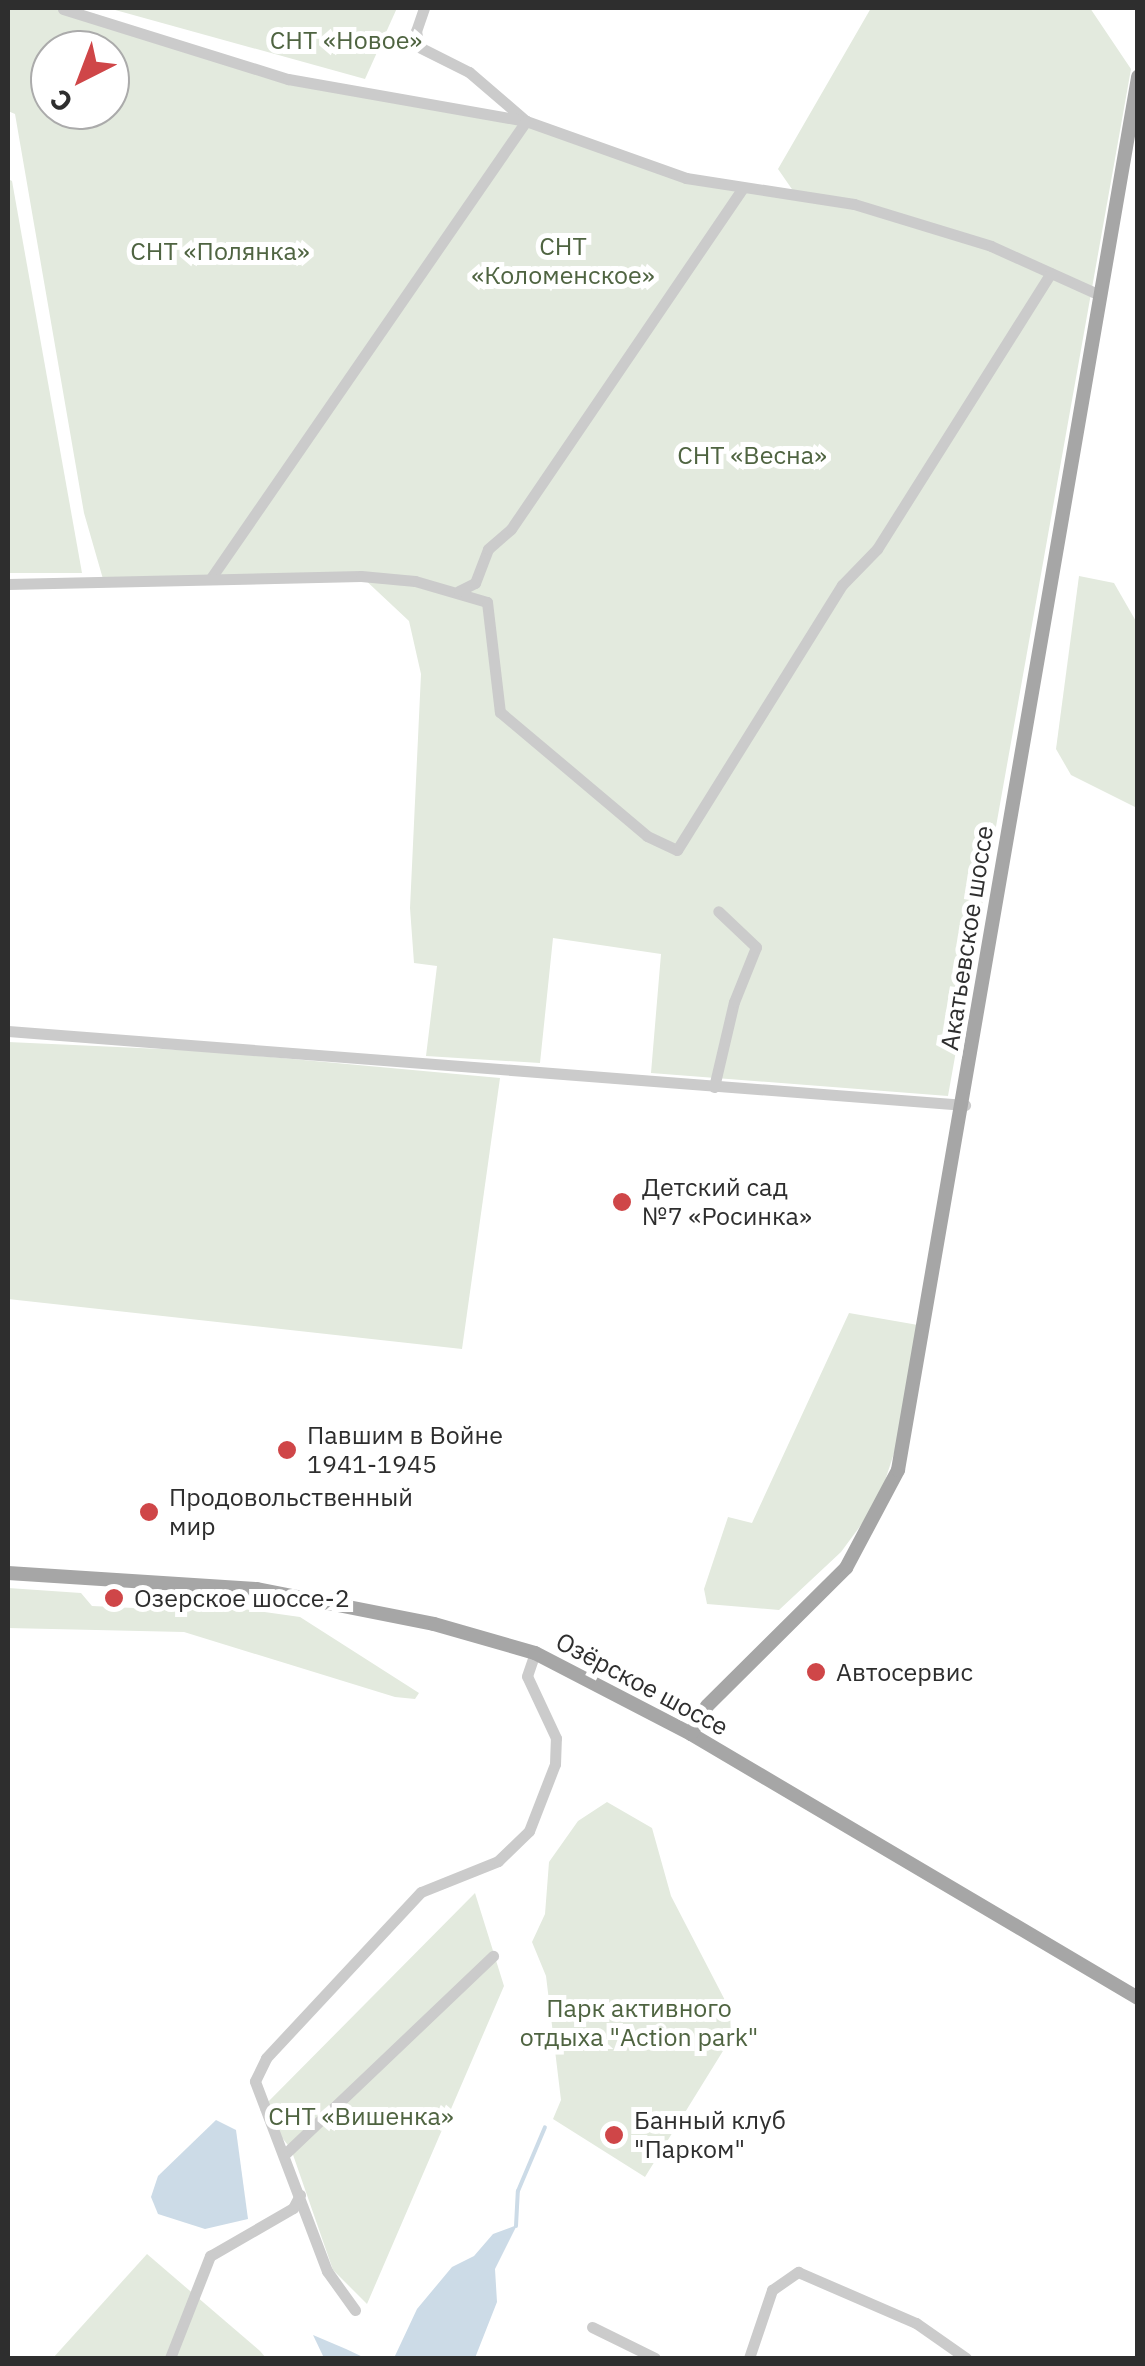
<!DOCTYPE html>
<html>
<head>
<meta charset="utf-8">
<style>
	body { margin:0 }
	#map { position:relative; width:1145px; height:2366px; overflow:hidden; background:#fff; font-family:"IBM Plex Sans",sans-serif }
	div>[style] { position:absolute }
	.green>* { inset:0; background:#e3eade }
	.water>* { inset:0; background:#ccdbe7 }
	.stream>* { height:4px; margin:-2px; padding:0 2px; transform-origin:2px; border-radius:2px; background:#ccdbe7 }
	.minor>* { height:11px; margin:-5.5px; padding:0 5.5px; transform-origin:5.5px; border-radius:5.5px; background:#cbcbcb }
	.major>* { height:14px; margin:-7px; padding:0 7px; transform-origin:7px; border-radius:7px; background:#a6a6a6 }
	.dots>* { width:28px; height:28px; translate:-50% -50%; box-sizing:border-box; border:5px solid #fff; border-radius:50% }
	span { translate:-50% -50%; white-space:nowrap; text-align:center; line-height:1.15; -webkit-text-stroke:10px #fff; paint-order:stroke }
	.park-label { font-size:25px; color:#4f6441 }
	.street-label { font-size:25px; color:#2e2e2e }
	.poi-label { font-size:25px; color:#2e2e2e }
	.left { translate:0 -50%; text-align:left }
	.frame { position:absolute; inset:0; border:10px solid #2e2e2e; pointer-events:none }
	.north { position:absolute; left:30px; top:30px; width:100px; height:100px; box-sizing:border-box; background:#fff; border:2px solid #ababab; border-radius:50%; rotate:222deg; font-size:28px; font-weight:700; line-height:40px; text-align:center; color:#2e2e2e }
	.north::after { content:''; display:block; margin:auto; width:35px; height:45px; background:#cf4648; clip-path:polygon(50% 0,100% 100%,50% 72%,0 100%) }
</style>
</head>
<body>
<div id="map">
	<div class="green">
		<i style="clip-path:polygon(evenodd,8px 8px,60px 8px,288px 79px,526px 121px,686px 178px,796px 195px,778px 169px,871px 8px,1090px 8px,1131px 69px,948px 1096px,651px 1073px,661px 954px,553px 938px,540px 1063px,426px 1056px,437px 966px,414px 963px,410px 908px,421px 674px,409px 621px,361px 576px,103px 579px,84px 513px,15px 114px,8px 111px,8px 8px,50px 50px,110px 50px,110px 110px,50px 110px,50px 50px)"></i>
		<i style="clip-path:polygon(108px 8px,397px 8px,365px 79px)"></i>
		<i style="clip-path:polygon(8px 179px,12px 181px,82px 573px,8px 573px)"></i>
		<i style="clip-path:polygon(1079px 576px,1114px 583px,1137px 623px,1137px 808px,1071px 775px,1056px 749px)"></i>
		<i style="clip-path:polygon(8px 1042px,205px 1051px,500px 1078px,462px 1349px,8px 1299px)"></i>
		<i style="clip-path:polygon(849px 1313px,918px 1325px,899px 1438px,878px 1502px,841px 1552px,779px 1610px,707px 1604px,704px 1589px,728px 1517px,752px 1523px)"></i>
		<i style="clip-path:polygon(8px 1588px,81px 1593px,92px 1606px,134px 1608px,142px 1595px,300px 1617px,419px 1693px,415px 1699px,395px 1697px,184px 1632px,8px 1628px)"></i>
		<i style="clip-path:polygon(607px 1802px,652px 1828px,671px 1896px,730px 2010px,731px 2038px,645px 2177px,553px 2119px,561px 2100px,546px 1976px,532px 1942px,545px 1914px,549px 1862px,578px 1821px)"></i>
		<i style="clip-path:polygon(475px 1893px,504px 1986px,367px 2304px,333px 2270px,291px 2149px,260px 2110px)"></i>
		<i style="clip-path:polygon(147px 2254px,260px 2351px,266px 2358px,53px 2358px)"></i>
	</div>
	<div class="water">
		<i style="clip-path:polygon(216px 2120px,236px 2130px,248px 2219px,205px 2229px,158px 2214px,151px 2197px,158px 2176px)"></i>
		<i style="clip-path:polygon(517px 2225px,495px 2269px,497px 2302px,475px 2358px,394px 2358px,417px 2309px,452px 2267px,474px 2256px,493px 2234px)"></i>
		<i style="clip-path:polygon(313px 2335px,346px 2349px,365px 2358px,324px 2358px)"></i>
	</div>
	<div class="stream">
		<i style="left:516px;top:2226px;width:35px;rotate:-87deg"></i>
		<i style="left:518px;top:2191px;width:69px;rotate:-67.1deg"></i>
	</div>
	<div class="minor">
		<i style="left:424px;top:8px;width:24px;rotate:109deg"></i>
		<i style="left:416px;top:31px;width:16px;rotate:79deg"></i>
		<i style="left:419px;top:47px;width:56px;rotate:26.6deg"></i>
		<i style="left:469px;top:72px;width:75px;rotate:40.7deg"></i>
		<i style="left:63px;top:9px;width:236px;rotate:17.3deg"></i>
		<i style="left:288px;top:79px;width:242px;rotate:10deg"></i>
		<i style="left:526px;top:121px;width:170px;rotate:19.6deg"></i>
		<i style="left:686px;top:178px;width:170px;rotate:8.8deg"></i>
		<i style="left:854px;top:204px;width:143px;rotate:17deg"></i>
		<i style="left:991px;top:246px;width:112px;rotate:24.3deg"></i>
		<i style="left:211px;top:578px;width:555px;rotate:-55.42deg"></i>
		<i style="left:8px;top:584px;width:353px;rotate:-1.3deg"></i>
		<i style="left:361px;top:576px;width:54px;rotate:5.3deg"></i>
		<i style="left:415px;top:581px;width:75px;rotate:16.3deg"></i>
		<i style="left:487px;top:602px;width:111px;rotate:83.3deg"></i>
		<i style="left:500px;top:712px;width:192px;rotate:40.1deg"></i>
		<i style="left:647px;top:836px;width:33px;rotate:25deg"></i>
		<i style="left:677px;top:850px;width:312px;rotate:-58.1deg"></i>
		<i style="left:842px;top:585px;width:50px;rotate:-45.8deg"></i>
		<i style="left:877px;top:549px;width:326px;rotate:-57.8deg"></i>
		<i style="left:459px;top:591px;width:18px;rotate:-27deg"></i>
		<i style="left:475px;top:583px;width:36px;rotate:-69deg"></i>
		<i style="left:488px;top:549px;width:30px;rotate:-41deg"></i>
		<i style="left:511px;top:529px;width:411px;rotate:-55.8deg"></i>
		<i style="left:8px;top:1031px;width:960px;rotate:4.42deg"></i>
		<i style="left:714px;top:1087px;width:87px;rotate:-76.8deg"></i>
		<i style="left:734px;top:1002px;width:59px;rotate:-68.2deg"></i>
		<i style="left:756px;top:947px;width:52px;rotate:-136.5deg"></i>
		<i style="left:286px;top:2153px;width:286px;rotate:-43.6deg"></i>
		<i style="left:355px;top:2310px;width:48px;rotate:-125.7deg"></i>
		<i style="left:327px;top:2271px;width:203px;rotate:-110.8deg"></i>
		<i style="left:255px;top:2081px;width:25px;rotate:-64deg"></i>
		<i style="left:266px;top:2058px;width:227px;rotate:-47deg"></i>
		<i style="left:421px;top:1892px;width:83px;rotate:-21.9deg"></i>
		<i style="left:498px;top:1861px;width:43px;rotate:-44.1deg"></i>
		<i style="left:529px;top:1831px;width:72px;rotate:-68.8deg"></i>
		<i style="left:555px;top:1764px;width:26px;rotate:-88deg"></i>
		<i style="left:556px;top:1738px;width:68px;rotate:-115.1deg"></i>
		<i style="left:527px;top:1676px;width:24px;rotate:-71deg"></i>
		<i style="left:592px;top:2327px;width:70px;rotate:26.2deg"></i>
		<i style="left:170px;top:2358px;width:110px;rotate:-68.6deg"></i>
		<i style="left:210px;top:2256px;width:96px;rotate:-30deg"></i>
		<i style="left:293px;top:2208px;width:15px;rotate:-62deg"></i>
		<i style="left:749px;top:2358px;width:72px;rotate:-71.3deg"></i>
		<i style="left:772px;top:2290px;width:32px;rotate:-35deg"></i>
		<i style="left:798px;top:2272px;width:129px;rotate:23.4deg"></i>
		<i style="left:916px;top:2323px;width:61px;rotate:35deg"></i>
	</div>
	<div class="major">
		<i style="left:8px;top:1573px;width:250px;rotate:3.7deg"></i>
		<i style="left:257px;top:1589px;width:180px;rotate:11.2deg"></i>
		<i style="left:434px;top:1624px;width:105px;rotate:16deg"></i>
		<i style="left:535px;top:1653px;width:176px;rotate:27.4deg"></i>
		<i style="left:691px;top:1734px;width:519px;rotate:30.57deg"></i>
		<i style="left:691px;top:1734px;width:32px;rotate:-60deg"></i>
		<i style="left:707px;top:1706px;width:196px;rotate:-44.8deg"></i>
		<i style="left:846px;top:1568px;width:111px;rotate:-62deg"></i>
		<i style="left:898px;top:1470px;width:1414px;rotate:-80.22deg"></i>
	</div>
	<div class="dots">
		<i style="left:622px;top:1202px;background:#cf4648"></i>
		<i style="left:287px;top:1450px;background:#cf4648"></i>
		<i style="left:149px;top:1512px;background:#cf4648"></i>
		<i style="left:114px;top:1598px;background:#cf4648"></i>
		<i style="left:816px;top:1672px;background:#cf4648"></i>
		<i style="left:614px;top:2135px;background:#cf4648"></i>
	</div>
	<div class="park-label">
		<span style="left:346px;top:40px">СНТ «Новое»</span>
		<span style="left:563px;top:261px">СНТ<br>«Коломенское»</span>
		<span style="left:220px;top:251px">СНТ «Полянка»</span>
		<span style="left:752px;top:455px">СНТ «Весна»</span>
		<span style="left:639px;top:2023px">Парк активного<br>отдыха "Action park"</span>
		<span style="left:361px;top:2116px">СНТ «Вишенка»</span>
	</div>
	<div class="street-label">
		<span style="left:967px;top:938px;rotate:-81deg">Акатьевское шоссе</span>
		<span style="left:642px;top:1684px;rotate:28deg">Озёрское шоссе</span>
	</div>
	<div class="poi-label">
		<span class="left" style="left:642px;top:1202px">Детский сад<br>№7 «Росинка»</span>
		<span class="left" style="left:307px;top:1450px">Павшим в Войне<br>1941-1945</span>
		<span class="left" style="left:169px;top:1512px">Продовольственный<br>мир</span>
		<span class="left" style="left:134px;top:1598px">Озерское шоссе-2</span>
		<span class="left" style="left:836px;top:1672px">Автосервис</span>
		<span class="left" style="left:634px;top:2135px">Банный клуб<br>"Парком"</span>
	</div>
	<div class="frame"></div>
	<div class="north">С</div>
</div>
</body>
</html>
